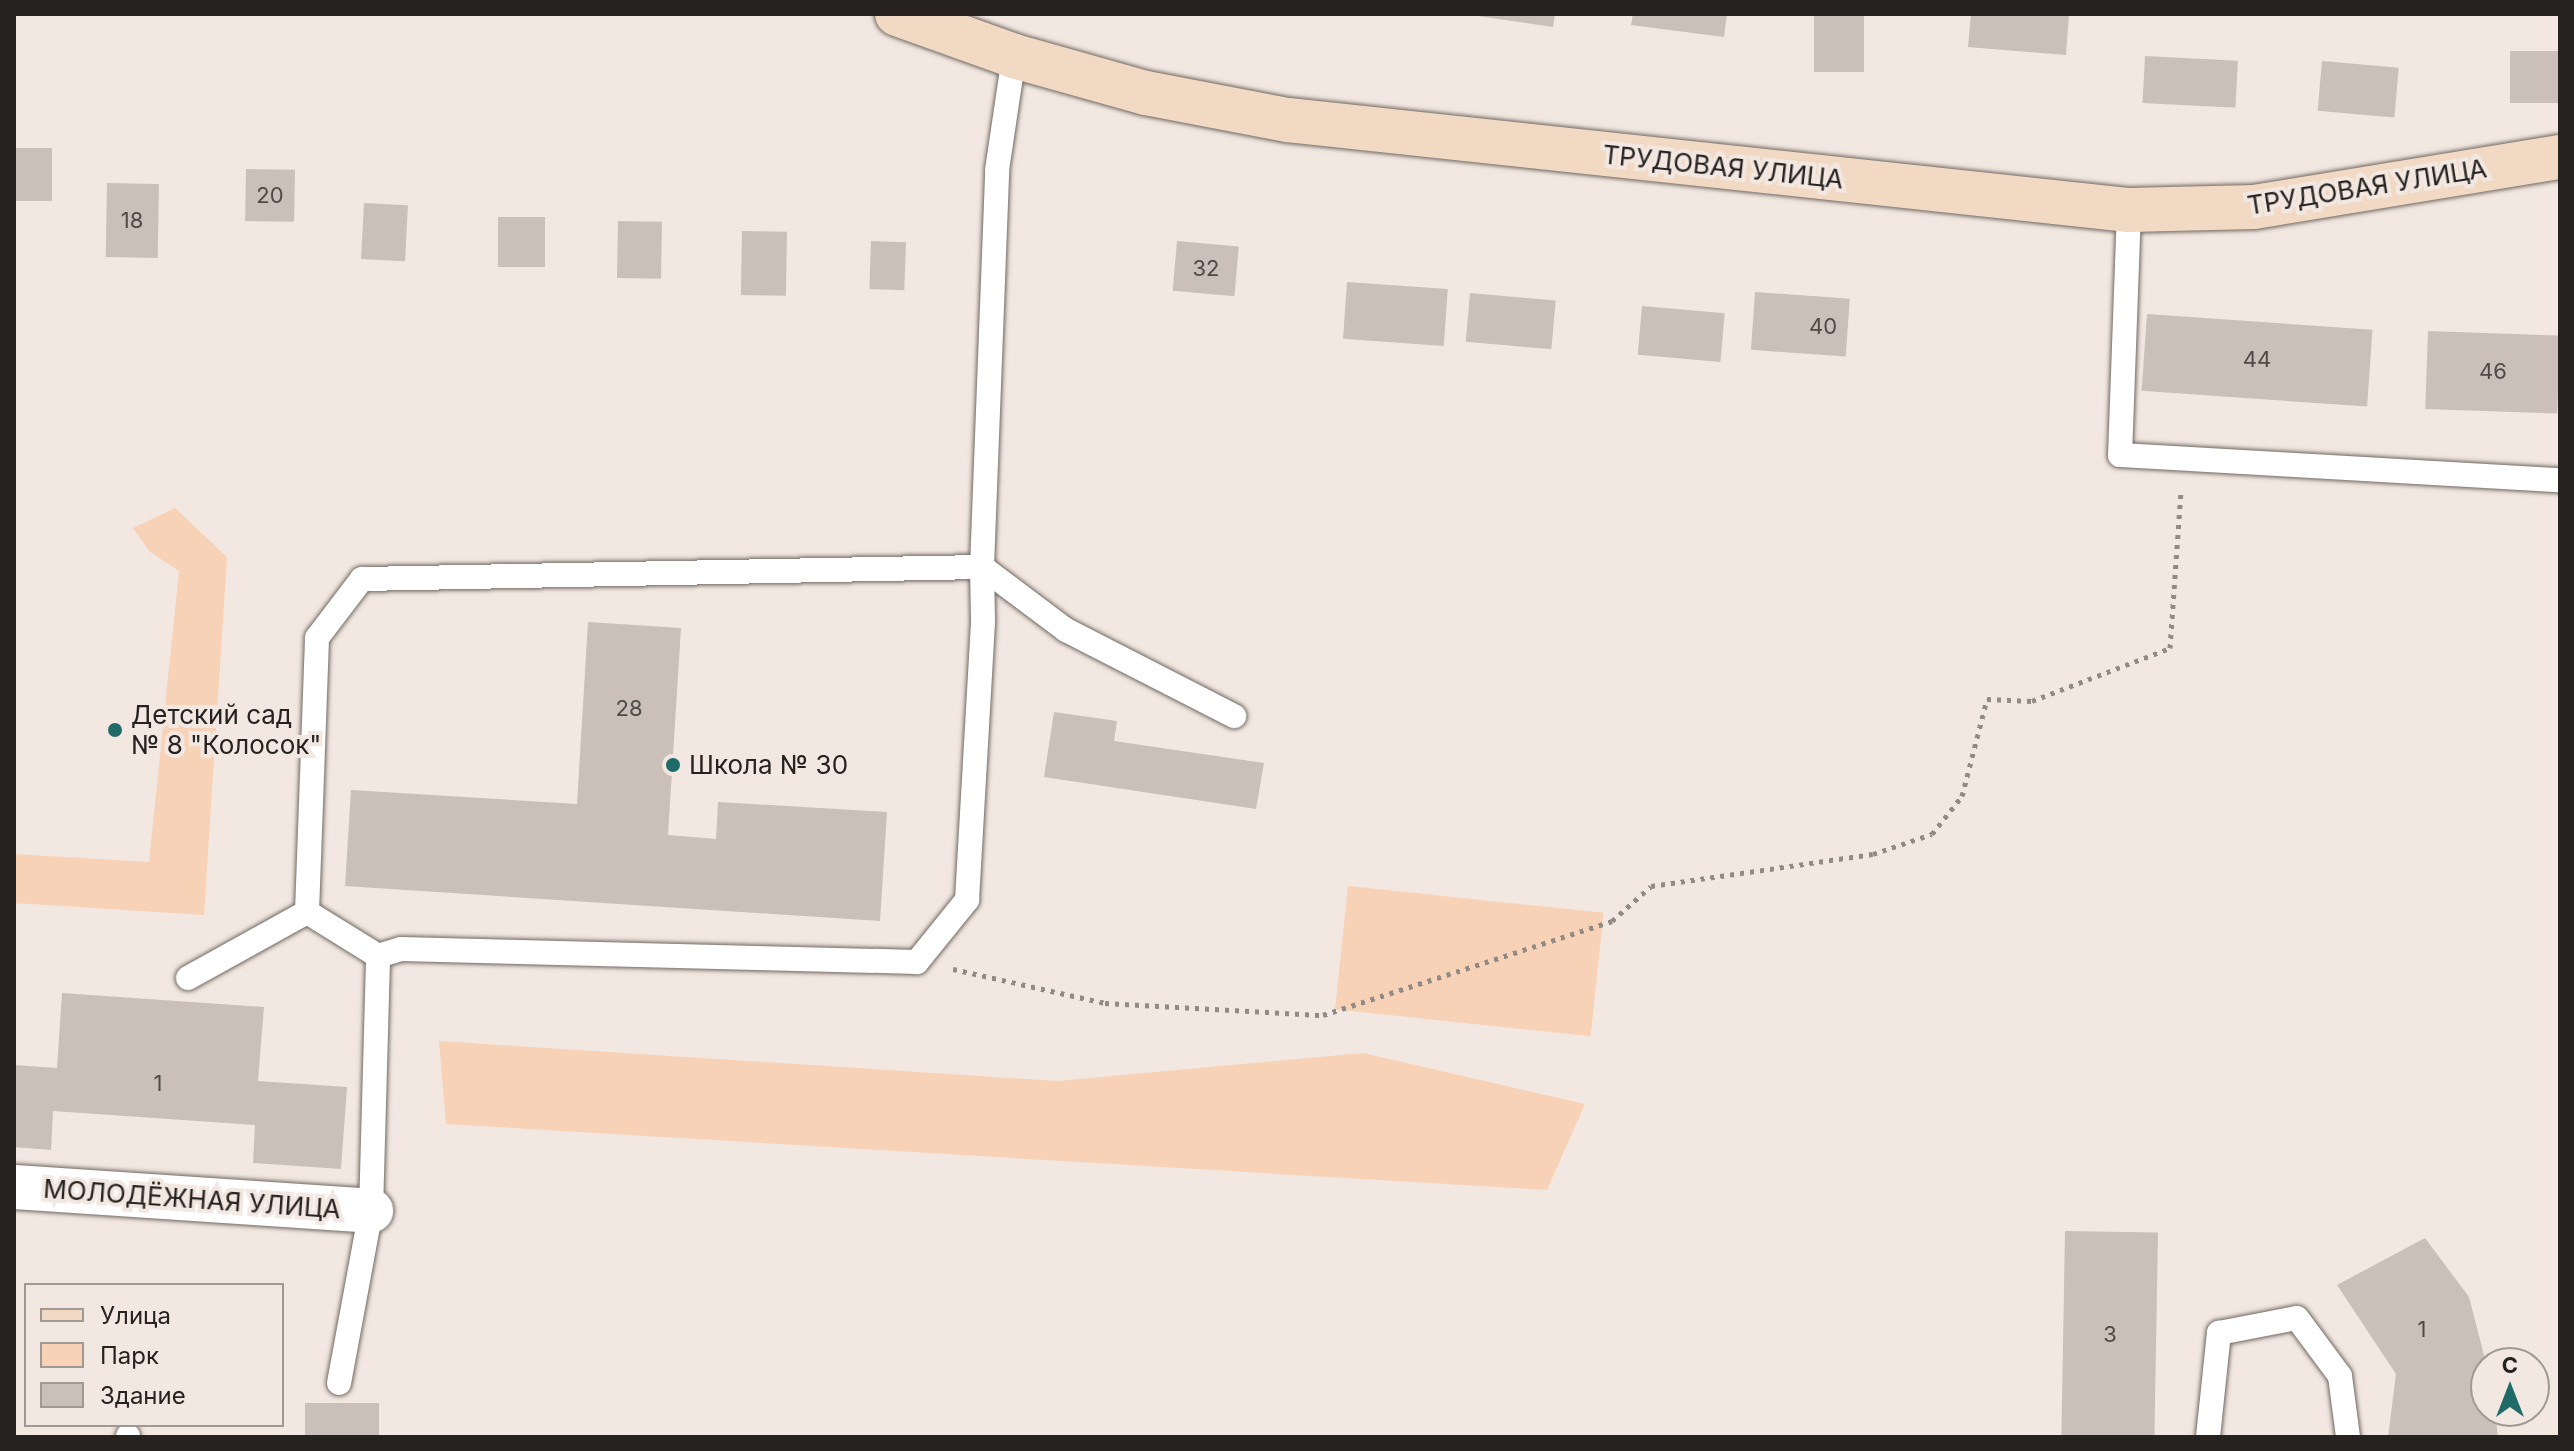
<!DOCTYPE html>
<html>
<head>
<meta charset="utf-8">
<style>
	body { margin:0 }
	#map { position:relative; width:2574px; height:1451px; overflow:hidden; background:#f2e8e1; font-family:Inter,sans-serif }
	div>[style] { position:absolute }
	.green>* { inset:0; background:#f7d2b7; transform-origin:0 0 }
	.building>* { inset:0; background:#cac0b9; transform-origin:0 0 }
	.path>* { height:5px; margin-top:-2.5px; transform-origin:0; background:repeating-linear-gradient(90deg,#918a85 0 4px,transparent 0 10px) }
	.roads { filter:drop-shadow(0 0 2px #716862) drop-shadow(0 0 2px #716862) }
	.lane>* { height:24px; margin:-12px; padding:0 12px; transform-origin:12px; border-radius:12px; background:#fff }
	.street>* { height:44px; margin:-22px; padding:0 22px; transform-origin:22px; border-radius:22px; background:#fff }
	.secondary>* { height:44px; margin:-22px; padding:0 22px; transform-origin:22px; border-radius:22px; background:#f1d9c4 }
	.dots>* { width:22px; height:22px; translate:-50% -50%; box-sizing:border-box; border:4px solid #f2e8e1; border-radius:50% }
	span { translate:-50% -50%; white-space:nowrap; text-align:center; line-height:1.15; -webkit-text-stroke:8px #f2e8e1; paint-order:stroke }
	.number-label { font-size:22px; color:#4f4a46 }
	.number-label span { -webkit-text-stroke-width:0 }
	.street-label { font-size:26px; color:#26221f }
	.poi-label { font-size:26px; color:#26221f }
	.left { translate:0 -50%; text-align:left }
	.frame { position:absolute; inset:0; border:16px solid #26221f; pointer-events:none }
	.legend { position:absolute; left:24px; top:1283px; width:260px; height:144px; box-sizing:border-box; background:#f2e8e1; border:2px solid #a09993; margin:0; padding:10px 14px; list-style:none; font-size:24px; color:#26221f }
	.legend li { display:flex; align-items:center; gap:16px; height:40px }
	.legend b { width:40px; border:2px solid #a09993 }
	.north { position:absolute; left:2470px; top:1347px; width:80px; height:80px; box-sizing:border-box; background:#f2e8e1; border:2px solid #a09993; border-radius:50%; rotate:0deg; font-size:22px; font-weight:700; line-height:32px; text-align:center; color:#26221f }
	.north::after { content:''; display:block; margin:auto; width:28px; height:36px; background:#206b67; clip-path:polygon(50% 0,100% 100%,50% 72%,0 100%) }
</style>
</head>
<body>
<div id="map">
	<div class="green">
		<i style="clip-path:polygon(175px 508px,227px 557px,204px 915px,14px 903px,14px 854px,149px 862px,179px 571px,150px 552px,133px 528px)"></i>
		<i style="left:1348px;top:886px;width:257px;height:124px;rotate:6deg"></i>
		<i style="clip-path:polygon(439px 1041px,1058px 1081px,1363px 1053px,1585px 1104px,1547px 1190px,446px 1124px)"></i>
	</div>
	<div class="building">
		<i style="clip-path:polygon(1464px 14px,1555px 14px,1553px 27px)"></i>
		<i style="clip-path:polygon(1633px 14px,1727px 14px,1724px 37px,1631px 25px)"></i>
		<i style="left:1814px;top:14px;width:50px;height:58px"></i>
		<i style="clip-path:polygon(1971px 14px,2069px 14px,2066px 55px,1968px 47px)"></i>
		<i style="left:2560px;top:51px;width:52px;height:50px;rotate:90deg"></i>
		<i style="left:2145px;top:56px;width:93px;height:47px;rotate:3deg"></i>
		<i style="left:2322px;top:61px;width:77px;height:50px;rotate:5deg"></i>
		<i style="left:14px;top:148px;width:38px;height:53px"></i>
		<i style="left:246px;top:169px;width:49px;height:52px;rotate:1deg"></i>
		<i style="left:107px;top:183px;width:52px;height:74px;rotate:1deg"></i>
		<i style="left:364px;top:203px;width:44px;height:56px;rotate:3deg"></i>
		<i style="left:498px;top:217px;width:47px;height:50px"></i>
		<i style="left:618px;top:221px;width:44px;height:57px;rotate:1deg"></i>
		<i style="left:742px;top:231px;width:45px;height:64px;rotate:1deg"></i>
		<i style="left:871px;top:241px;width:35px;height:48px;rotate:2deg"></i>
		<i style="left:1177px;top:241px;width:62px;height:50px;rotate:5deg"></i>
		<i style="left:1347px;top:282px;width:101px;height:57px;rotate:4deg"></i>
		<i style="left:1755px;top:292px;width:95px;height:58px;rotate:4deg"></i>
		<i style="left:1470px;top:293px;width:86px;height:49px;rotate:5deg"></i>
		<i style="left:1642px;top:306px;width:83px;height:49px;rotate:5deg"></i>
		<i style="left:2147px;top:314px;width:226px;height:77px;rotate:4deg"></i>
		<i style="left:2428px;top:331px;width:132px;height:78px;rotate:2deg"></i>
		<i style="clip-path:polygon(588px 622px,681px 628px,668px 835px,716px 839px,718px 802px,887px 812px,880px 921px,345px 886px,351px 790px,577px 804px)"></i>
		<i style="clip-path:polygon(1054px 712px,1117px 721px,1114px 741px,1264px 763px,1256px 809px,1044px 777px)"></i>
		<i style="clip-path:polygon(62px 993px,264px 1007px,258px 1081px,347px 1087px,341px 1169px,253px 1163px,255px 1125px,53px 1111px,51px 1150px,14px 1147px,14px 1065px,57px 1068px)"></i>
		<i style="left:2065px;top:1231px;width:93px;height:206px;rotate:1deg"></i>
		<i style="clip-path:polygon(2425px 1238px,2469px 1297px,2486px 1363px,2486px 1411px,2495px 1411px,2498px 1437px,2388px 1437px,2396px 1374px,2337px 1285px)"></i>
		<i style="left:305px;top:1403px;width:74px;height:34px"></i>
	</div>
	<div class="path">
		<i style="left:953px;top:969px;width:156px;rotate:12.6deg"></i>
		<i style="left:1105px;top:1003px;width:218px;rotate:3.2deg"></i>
		<i style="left:1323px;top:1015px;width:304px;rotate:-18deg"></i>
		<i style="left:1612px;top:921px;width:52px;rotate:-41.9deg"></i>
		<i style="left:1651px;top:886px;width:224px;rotate:-8.2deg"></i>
		<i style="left:1873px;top:854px;width:62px;rotate:-18.7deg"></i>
		<i style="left:1932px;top:834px;width:48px;rotate:-51.7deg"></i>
		<i style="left:1962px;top:796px;width:100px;rotate:-75.5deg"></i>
		<i style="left:1987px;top:699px;width:45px;rotate:2.5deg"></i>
		<i style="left:2032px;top:701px;width:148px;rotate:-21deg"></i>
		<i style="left:2170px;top:648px;width:159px;rotate:-86deg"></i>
	</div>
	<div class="roads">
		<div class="lane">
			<i style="left:2129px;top:210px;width:245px;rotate:92.1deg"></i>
			<i style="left:2120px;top:455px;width:441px;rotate:3.3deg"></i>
			<i style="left:378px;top:956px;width:24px;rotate:-17deg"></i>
			<i style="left:401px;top:949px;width:516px;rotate:1.44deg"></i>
			<i style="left:917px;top:962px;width:80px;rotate:-51.1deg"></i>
			<i style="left:967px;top:900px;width:280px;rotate:-86.7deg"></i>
			<i style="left:983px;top:620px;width:53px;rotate:-91.1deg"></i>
			<i style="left:982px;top:567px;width:105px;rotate:36.9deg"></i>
			<i style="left:1066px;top:630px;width:189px;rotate:27.1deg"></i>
			<i style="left:188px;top:978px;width:136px;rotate:-29deg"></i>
			<i style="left:339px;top:1383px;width:175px;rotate:-79.5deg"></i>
			<i style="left:371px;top:1211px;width:255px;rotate:-88.4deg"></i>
			<i style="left:378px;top:956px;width:84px;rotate:-148.2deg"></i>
			<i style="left:307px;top:912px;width:274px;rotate:-87.9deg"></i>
			<i style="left:317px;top:638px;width:74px;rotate:-52.7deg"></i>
			<i style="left:362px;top:579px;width:620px;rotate:-1.11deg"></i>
			<i style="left:982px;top:567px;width:397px;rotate:-87.8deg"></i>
			<i style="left:997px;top:170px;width:115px;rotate:-81.5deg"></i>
			<i style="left:128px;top:1437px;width:1px;rotate:-90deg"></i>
			<i style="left:2208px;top:1437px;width:105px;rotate:-84deg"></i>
			<i style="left:2219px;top:1333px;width:79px;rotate:-10.9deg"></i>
			<i style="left:2297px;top:1318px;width:72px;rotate:53.4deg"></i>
			<i style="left:2340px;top:1376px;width:62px;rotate:82.5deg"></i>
		</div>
		<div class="street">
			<i style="left:14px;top:1187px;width:358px;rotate:3.8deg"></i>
		</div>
		<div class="secondary">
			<i style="left:897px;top:14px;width:124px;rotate:19.7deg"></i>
			<i style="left:1014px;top:56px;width:137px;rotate:15.7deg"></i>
			<i style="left:1146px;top:93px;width:145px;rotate:10.8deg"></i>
			<i style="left:1288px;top:120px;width:846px;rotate:6.11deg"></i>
			<i style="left:2129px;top:210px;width:125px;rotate:-1.4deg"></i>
			<i style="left:2254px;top:207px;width:310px;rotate:-9.3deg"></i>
		</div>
	</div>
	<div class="dots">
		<i style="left:115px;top:730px;background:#206b67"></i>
		<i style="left:673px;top:765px;background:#206b67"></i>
	</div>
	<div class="number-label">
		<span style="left:270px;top:196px">20</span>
		<span style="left:132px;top:221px">18</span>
		<span style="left:1206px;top:269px">32</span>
		<span style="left:1823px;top:327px">40</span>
		<span style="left:2257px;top:360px">44</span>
		<span style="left:2493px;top:372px">46</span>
		<span style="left:629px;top:709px">28</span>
		<span style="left:158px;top:1084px">1</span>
		<span style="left:2422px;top:1330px">1</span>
		<span style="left:2110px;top:1335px">3</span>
	</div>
	<div class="street-label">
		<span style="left:1723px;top:167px;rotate:6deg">ТРУДОВАЯ УЛИЦА</span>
		<span style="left:2367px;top:187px;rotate:-9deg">ТРУДОВАЯ УЛИЦА</span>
		<span style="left:192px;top:1199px;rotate:4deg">МОЛОДЁЖНАЯ УЛИЦА</span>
	</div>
	<div class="poi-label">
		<span class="left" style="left:131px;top:730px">Детский сад<br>№ 8 "Колосок"</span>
		<span class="left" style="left:689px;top:765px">Школа № 30</span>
	</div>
	<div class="frame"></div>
	<ul class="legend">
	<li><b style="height:10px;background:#f1d9c4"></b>Улица</li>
	<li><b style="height:22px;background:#f7d2b7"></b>Парк</li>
	<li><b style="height:22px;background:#cac0b9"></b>Здание</li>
	</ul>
	<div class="north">С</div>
</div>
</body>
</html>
